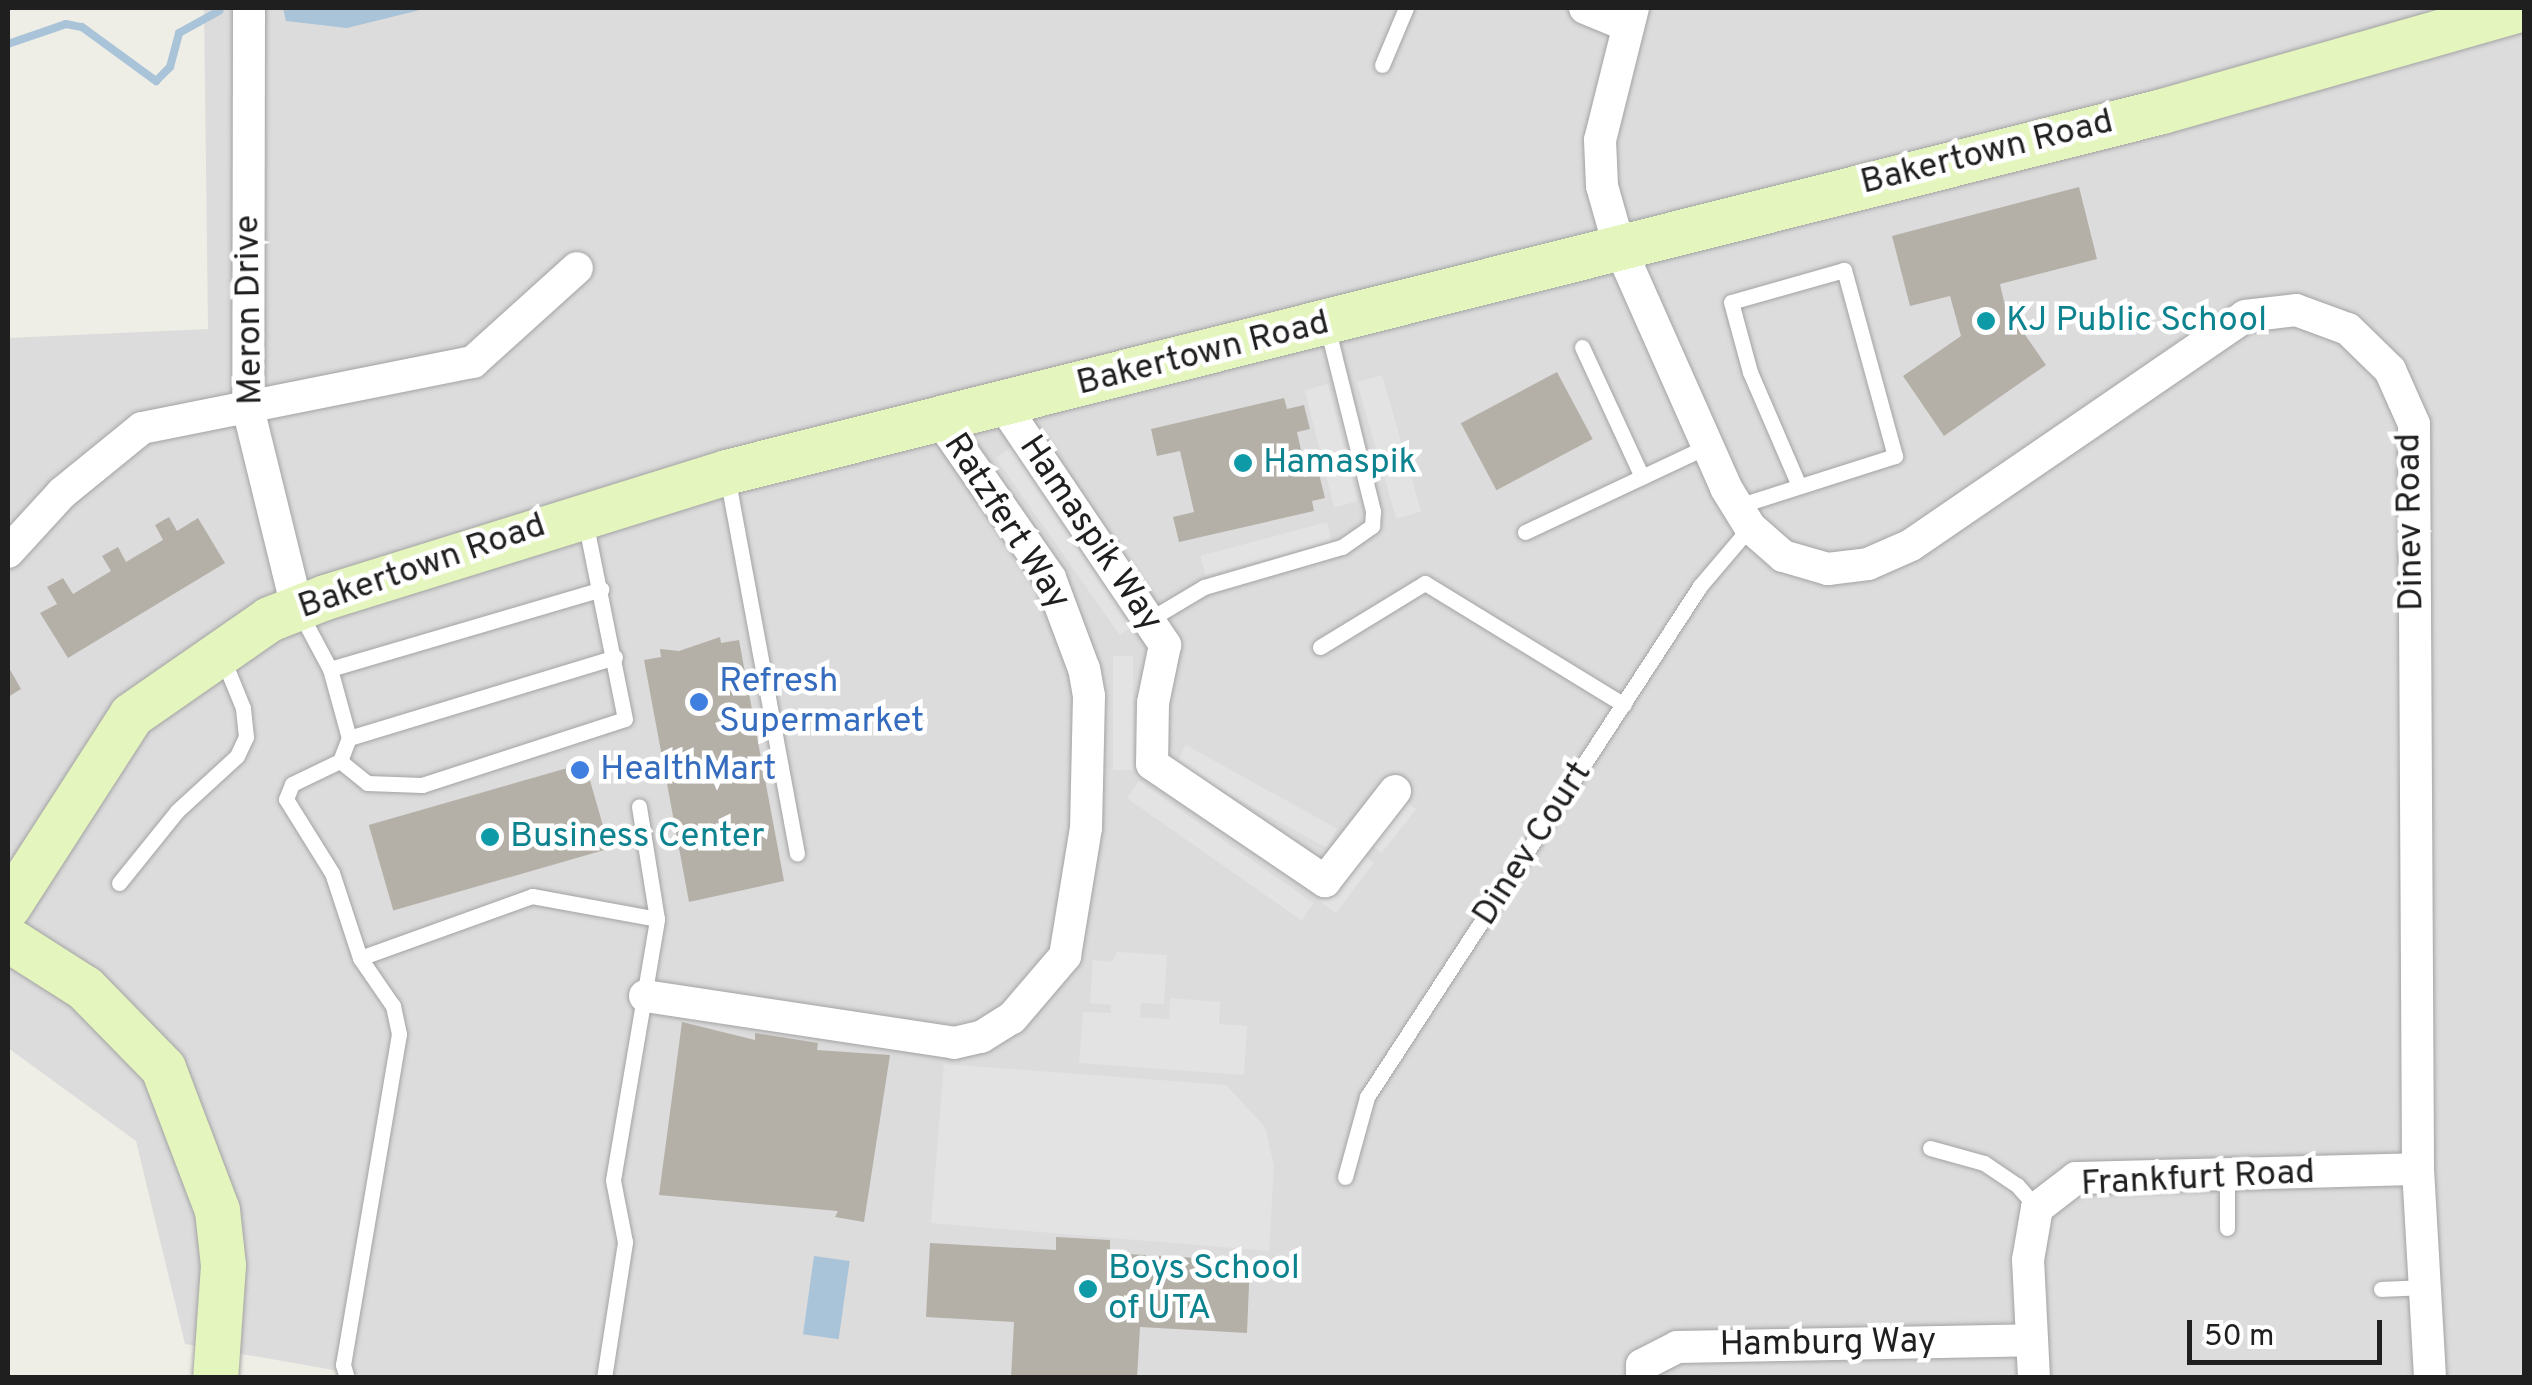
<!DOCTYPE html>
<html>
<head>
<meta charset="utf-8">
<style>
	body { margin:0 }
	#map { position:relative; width:2532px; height:1385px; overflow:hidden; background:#efeee6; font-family:Overpass,sans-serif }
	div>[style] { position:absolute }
	.residential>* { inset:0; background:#dddcdc }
	.parking>* { inset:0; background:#e3e3e3; transform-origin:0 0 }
	.water>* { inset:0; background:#a9c3d9; transform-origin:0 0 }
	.stream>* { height:8px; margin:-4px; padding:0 4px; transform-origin:4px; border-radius:4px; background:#a9c3d9 }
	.building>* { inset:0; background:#b4b0a8; transform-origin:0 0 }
	.roads { filter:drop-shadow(0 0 2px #a3a3a3) drop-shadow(0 0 2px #a3a3a3) }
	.lane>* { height:15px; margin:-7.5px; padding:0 7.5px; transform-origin:7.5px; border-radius:7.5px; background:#fff }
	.street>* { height:32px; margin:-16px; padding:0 16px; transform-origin:16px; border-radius:16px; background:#fff }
	.secondary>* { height:45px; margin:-22.5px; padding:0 22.5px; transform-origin:22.5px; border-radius:22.5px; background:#e5f5be }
	.dots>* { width:28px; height:28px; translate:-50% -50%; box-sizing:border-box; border:5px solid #fff; border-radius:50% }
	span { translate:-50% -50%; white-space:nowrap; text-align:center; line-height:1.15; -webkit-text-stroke:9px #fff; paint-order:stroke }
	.street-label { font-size:35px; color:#1f1f1f }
	.culture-label { font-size:35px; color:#0d838f }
	.left { translate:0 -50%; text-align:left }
	.shop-label { font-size:35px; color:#366cbe }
	.frame { position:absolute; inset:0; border:10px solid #1f1f1f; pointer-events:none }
	.scale { position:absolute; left:2187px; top:1320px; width:195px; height:45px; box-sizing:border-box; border:5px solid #1f1f1f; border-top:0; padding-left:12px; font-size:30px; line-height:35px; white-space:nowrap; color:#1f1f1f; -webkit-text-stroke:8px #fff; paint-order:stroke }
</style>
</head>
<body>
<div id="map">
	<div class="residential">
		<i style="clip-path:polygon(204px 8px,2524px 8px,2524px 1377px,373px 1377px,185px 1344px,136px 1141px,8px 1048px,8px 338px,208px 329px)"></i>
	</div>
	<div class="parking">
		<i style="left:1382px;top:375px;width:142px;height:26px;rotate:74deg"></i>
		<i style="left:1328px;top:384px;width:121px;height:24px;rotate:76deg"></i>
		<i style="left:1013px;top:446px;width:216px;height:21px;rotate:55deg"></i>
		<i style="left:1327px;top:522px;width:20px;height:131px;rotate:75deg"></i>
		<i style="left:1133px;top:656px;width:114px;height:20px;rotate:90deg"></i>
		<i style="left:1186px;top:745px;width:173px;height:22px;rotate:29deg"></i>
		<i style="left:1139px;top:781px;width:213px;height:21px;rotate:35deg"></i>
		<i style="left:1398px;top:795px;width:23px;height:56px;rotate:38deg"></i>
		<i style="left:1357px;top:850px;width:21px;height:63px;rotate:37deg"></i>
		<i style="clip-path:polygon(1117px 952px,1167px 955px,1164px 1004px,1141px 1003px,1140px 1017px,1169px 1019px,1170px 998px,1220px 1002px,1219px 1024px,1247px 1026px,1244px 1075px,1079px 1063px,1083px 1012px,1111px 1013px,1111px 1005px,1090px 1003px,1093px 960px,1112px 962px)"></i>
		<i style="clip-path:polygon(944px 1064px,1226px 1085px,1265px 1127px,1274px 1166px,1269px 1251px,931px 1223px)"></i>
	</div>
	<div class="water">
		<i style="clip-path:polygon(283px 8px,428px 8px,347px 28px,286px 21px)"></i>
		<i style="left:814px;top:1256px;width:36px;height:79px;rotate:8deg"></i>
	</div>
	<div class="stream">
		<i style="left:8px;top:44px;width:61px;rotate:-19deg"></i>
		<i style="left:66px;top:24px;width:16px;rotate:11deg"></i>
		<i style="left:82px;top:27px;width:92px;rotate:36.1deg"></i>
		<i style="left:156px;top:81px;width:20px;rotate:-45deg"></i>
		<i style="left:170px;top:67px;width:35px;rotate:-75deg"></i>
		<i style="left:179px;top:33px;width:46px;rotate:-28.8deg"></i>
	</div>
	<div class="building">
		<i style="clip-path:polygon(2079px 187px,2097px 259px,2000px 284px,2005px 306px,2046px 365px,1944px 436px,1903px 376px,1961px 336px,1950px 296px,1910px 306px,1892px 236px)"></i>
		<i style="left:1557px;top:372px;width:76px;height:109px;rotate:62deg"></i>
		<i style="clip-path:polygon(1284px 398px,1287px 409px,1304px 405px,1310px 429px,1297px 432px,1306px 473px,1318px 470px,1325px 498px,1312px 501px,1314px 511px,1179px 542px,1173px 517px,1194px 512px,1180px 451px,1157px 456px,1151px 429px)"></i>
		<i style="clip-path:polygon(169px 517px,177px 531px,198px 518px,225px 563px,68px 658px,40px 613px,57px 604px,47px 587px,63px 578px,73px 594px,111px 571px,102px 556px,118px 547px,126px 562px,163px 540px,155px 525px)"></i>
		<i style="clip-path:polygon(720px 637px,721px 643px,739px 640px,784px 881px,689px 902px,644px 660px,661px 657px,660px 649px,679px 651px)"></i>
		<i style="clip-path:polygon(8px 666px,21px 689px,8px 697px)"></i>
		<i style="left:585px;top:763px;width:89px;height:225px;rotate:74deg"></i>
		<i style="clip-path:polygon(682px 1022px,755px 1040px,755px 1033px,818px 1043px,817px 1050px,890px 1055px,864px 1222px,835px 1217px,838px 1211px,659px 1195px)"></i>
		<i style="clip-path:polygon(1056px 1237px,1110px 1240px,1110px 1253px,1250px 1261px,1247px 1333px,1140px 1327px,1137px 1378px,1011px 1378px,1014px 1322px,926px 1317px,930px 1243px,1056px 1250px)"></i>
	</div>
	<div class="roads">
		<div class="lane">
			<i style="left:1382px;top:65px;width:62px;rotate:-67.2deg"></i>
			<i style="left:1582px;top:347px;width:143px;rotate:65.2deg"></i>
			<i style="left:727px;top:476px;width:384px;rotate:79.5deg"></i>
			<i style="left:1738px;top:506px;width:165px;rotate:-17.7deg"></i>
			<i style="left:1895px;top:456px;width:193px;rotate:-105.3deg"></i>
			<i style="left:1844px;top:270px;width:117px;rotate:164.2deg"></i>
			<i style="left:1731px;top:302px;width:73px;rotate:74.8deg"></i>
			<i style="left:1750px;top:372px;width:124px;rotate:66.7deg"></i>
			<i style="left:1525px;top:532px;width:204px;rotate:-25.2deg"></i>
			<i style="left:299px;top:611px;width:66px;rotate:61.9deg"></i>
			<i style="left:330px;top:669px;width:72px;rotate:74.6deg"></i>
			<i style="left:349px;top:738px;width:278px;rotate:-16.9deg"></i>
			<i style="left:1152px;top:618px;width:61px;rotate:-30.8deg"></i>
			<i style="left:1204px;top:587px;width:144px;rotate:-16.2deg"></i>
			<i style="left:1342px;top:547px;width:37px;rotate:-35deg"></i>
			<i style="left:1372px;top:526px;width:15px;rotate:-86deg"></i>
			<i style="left:1373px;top:511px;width:191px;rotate:-104deg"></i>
			<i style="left:1320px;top:647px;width:123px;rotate:-31.4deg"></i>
			<i style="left:1425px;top:583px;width:233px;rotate:31.5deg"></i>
			<i style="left:330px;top:669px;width:283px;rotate:-16.4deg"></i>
			<i style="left:340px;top:761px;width:35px;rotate:39deg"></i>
			<i style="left:367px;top:783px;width:55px;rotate:2.1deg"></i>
			<i style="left:422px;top:785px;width:213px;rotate:-18deg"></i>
			<i style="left:625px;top:719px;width:202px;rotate:-101.4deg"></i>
			<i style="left:119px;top:883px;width:92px;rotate:-51.1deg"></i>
			<i style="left:177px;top:811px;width:81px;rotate:-42.5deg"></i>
			<i style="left:237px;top:756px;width:21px;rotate:-65deg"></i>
			<i style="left:246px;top:737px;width:29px;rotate:-96deg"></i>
			<i style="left:243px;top:708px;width:53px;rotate:-112.2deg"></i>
			<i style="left:360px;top:958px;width:183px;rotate:-19.8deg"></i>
			<i style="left:532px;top:896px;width:127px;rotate:10.4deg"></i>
			<i style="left:1930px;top:1148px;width:56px;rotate:15.5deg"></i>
			<i style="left:1984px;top:1163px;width:40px;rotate:34deg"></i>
			<i style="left:2017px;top:1185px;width:30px;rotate:49deg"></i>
			<i style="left:1345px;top:1177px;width:83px;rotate:-74.6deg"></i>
			<i style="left:1367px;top:1097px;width:610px;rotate:-56.91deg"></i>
			<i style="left:1700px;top:586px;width:77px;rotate:-49.7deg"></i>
			<i style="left:2227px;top:1228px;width:54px;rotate:-90deg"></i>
			<i style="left:2381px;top:1289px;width:44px;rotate:-2.6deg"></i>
			<i style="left:347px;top:1378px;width:14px;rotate:-107deg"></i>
			<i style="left:343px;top:1365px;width:336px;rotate:-80.4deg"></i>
			<i style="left:399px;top:1034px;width:29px;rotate:-102deg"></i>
			<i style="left:393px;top:1006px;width:58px;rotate:-124.5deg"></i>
			<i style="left:360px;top:958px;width:89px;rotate:-108.2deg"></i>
			<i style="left:332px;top:873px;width:87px;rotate:-121.9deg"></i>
			<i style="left:286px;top:799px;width:16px;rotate:-68deg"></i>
			<i style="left:292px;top:784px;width:53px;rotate:-25.6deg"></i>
			<i style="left:340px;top:761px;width:25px;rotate:-69deg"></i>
			<i style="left:604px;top:1378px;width:138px;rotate:-81.2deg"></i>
			<i style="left:625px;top:1242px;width:63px;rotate:-101deg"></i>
			<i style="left:613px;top:1180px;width:265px;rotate:-80.4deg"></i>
			<i style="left:657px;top:919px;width:114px;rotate:-99.1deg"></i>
		</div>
		<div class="street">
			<i style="left:249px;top:8px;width:400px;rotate:90.1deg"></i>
			<i style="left:248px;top:408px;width:206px;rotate:76.2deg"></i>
			<i style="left:1585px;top:8px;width:44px;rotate:22.5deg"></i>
			<i style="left:1633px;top:8px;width:136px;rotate:104deg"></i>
			<i style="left:1600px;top:140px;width:46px;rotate:87.5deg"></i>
			<i style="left:1602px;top:186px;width:62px;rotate:74.2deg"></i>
			<i style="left:1619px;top:246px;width:265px;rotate:66.1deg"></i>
			<i style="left:1726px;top:488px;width:46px;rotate:58.4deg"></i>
			<i style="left:1750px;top:527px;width:44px;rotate:41.3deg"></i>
			<i style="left:1783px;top:556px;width:47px;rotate:16.1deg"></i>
			<i style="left:1828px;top:569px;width:40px;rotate:-7.1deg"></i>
			<i style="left:1868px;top:564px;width:47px;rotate:-23.8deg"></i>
			<i style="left:1911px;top:545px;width:405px;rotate:-34.4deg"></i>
			<i style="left:2245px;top:316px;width:51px;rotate:-6.7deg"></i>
			<i style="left:2296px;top:310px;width:55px;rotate:20.1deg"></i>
			<i style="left:2348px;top:329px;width:59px;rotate:44.3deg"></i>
			<i style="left:2390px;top:370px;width:59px;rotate:66deg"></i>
			<i style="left:2414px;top:424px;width:745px;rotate:89.69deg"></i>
			<i style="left:2418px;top:1169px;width:209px;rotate:86.7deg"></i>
			<i style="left:1002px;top:403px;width:292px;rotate:56deg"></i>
			<i style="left:1165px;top:645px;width:59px;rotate:101.7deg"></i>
			<i style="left:1153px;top:703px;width:61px;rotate:90.9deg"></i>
			<i style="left:1152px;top:764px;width:209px;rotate:34.1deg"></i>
			<i style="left:1325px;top:881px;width:114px;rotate:-52.1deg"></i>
			<i style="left:8px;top:552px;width:80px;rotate:-47.5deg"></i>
			<i style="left:62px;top:493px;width:103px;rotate:-39.1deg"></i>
			<i style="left:142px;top:428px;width:338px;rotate:-11.3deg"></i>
			<i style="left:473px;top:362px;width:140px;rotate:-42.1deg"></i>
			<i style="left:645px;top:996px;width:313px;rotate:8.6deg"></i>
			<i style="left:954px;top:1043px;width:28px;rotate:-13deg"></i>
			<i style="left:981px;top:1037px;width:36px;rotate:-32deg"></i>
			<i style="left:1012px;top:1018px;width:82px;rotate:-49.5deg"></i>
			<i style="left:1065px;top:956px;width:130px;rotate:-80.7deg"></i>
			<i style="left:1086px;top:828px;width:132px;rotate:-88.7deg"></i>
			<i style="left:1089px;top:696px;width:27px;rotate:-100deg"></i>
			<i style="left:1084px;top:669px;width:97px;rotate:-110.5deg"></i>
			<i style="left:1050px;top:578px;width:195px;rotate:-124.8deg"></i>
			<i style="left:1642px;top:1378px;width:13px;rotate:-90deg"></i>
			<i style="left:1642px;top:1365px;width:39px;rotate:-27deg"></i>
			<i style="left:1677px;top:1347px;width:355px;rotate:-1.1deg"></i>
			<i style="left:2034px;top:1378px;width:118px;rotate:-92.9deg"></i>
			<i style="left:2028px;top:1260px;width:53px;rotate:-80.2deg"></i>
			<i style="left:2037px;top:1208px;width:49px;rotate:-37.6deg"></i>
			<i style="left:2076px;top:1178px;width:342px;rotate:-1.5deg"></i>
		</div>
		<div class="secondary">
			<i style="left:8px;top:906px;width:227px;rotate:-57.2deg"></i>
			<i style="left:131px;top:715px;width:168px;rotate:-34.8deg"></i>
			<i style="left:269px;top:619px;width:60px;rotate:-21.4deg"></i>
			<i style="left:325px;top:597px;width:420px;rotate:-17.3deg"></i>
			<i style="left:726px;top:472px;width:1481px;rotate:-14.11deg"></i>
			<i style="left:2162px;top:111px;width:376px;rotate:-15.9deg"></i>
			<i style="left:8px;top:939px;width:91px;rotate:32.5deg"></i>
			<i style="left:85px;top:988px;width:112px;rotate:45.7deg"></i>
			<i style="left:163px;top:1068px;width:152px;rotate:69.2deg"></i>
			<i style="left:217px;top:1210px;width:55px;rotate:83.8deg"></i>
			<i style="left:223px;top:1265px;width:113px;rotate:94deg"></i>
		</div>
	</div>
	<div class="dots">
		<i style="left:1986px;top:321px;background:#0f9aa8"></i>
		<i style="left:1243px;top:463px;background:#0f9aa8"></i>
		<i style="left:699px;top:702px;background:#3f7fe0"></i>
		<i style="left:580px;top:770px;background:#3f7fe0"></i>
		<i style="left:490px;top:837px;background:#0f9aa8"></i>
		<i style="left:1088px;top:1289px;background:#0f9aa8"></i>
	</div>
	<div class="street-label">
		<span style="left:1987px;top:153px;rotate:-14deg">Bakertown Road</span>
		<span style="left:250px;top:310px;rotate:-91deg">Meron Drive</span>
		<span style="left:1203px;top:354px;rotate:-14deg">Bakertown Road</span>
		<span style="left:1006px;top:522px;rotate:57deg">Ratzfert Way</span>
		<span style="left:2411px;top:522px;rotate:-91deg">Dinev Road</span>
		<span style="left:1090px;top:534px;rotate:56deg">Hamaspik Way</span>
		<span style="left:422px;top:567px;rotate:-19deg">Bakertown Road</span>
		<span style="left:1533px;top:844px;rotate:-57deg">Dinev Court</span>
		<span style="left:2198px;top:1179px;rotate:-3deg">Frankfurt Road</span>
		<span style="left:1828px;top:1344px;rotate:-1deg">Hamburg Way</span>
	</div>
	<div class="culture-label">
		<span class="left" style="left:2006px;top:321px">KJ Public School</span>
		<span class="left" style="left:1263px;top:463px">Hamaspik</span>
		<span class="left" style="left:510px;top:837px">Business Center</span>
		<span class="left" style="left:1108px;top:1289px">Boys School<br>of UTA</span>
	</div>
	<div class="shop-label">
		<span class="left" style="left:719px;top:702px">Refresh<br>Supermarket</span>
		<span class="left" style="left:600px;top:770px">HealthMart</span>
	</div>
	<div class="frame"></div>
	<div class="scale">50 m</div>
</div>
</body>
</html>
